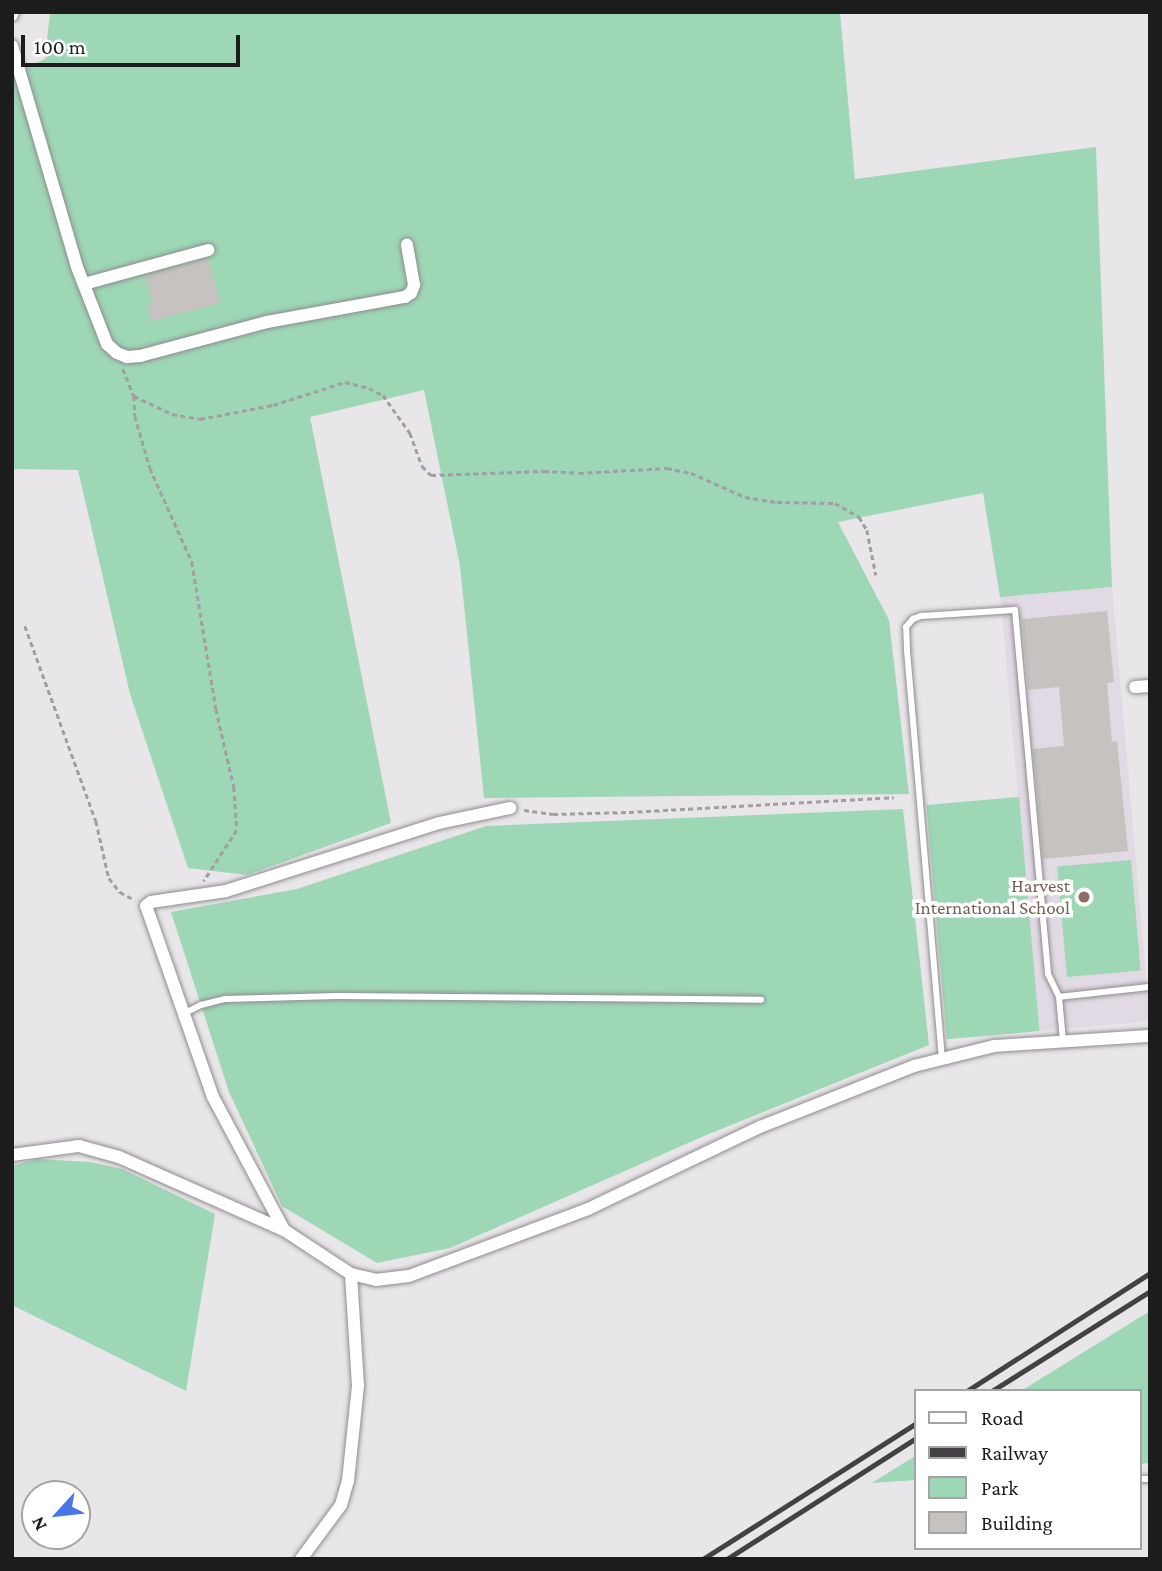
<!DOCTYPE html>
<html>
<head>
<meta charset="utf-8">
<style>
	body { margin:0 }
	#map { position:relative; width:1162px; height:1571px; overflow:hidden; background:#e9e6e9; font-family:"Crimson Pro",serif }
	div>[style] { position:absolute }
	.built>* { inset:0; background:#e1d9e3; transform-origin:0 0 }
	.green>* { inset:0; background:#9dd7b5; transform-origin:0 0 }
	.building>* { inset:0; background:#c6c2c0 }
	.path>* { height:2.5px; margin-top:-1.25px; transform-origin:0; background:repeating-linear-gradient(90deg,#a09ea0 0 5px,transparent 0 8.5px) }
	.roads { filter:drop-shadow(0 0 2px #8f8c8f) drop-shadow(0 0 2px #8f8c8f) }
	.lane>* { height:6px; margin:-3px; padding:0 3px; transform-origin:3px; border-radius:3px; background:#fff }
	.street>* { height:12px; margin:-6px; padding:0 6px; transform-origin:6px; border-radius:6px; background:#fff }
	.rail>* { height:4.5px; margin:-2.25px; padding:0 2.25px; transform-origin:2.25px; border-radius:2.25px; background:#434143 }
	.dots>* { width:19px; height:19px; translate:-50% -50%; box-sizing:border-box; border:4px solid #fff; border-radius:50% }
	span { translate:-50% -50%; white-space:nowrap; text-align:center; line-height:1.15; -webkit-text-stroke:7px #fff; paint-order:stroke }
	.education-label { font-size:19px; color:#785e54 }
	.right { translate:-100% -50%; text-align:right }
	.frame { position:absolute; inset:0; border:14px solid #1d1c1d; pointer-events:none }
	.legend { position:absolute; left:914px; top:1389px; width:228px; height:161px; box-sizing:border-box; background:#fff; border:2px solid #a5a4a5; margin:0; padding:9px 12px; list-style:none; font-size:21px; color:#1d1c1d }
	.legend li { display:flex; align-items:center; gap:14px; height:35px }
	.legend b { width:35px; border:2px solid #a5a4a5 }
	.north { position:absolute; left:21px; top:1480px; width:70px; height:70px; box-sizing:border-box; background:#fff; border:2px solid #a5a4a5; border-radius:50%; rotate:243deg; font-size:19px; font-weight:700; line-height:28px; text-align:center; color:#1d1c1d }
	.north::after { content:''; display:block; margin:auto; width:24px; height:32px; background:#4a75e8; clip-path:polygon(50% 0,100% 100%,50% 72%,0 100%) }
	.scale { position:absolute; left:21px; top:35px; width:219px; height:32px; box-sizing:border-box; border:4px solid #1d1c1d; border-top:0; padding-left:9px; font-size:21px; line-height:24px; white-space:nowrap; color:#1d1c1d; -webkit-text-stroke:5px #fff; paint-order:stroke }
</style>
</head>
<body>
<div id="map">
	<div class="built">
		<i style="left:1112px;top:587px;width:436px;height:112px;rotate:85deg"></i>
	</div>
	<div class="green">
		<i style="clip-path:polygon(50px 12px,840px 12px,855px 179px,1096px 147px,1112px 587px,1000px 597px,983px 493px,838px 522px,889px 620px,909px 794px,484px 798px,460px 566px,424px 390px,310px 417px,391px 823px,247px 875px,188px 868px,130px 694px,78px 470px,12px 469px,12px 74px,45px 59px)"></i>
		<i style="left:1019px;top:797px;width:235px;height:93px;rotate:85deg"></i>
		<i style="clip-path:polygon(903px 809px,929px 1045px,704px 1136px,450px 1248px,377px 1263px,282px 1206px,229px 1092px,171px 912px,297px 889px,486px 826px)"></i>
		<i style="left:1131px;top:860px;width:111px;height:74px;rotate:85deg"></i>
		<i style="clip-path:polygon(37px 1159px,90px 1162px,122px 1169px,215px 1214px,186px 1391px,12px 1305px,12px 1166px)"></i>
		<i style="clip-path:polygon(1150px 1311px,1150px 1463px,1139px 1464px,1139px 1391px,1021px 1391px)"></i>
		<i style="clip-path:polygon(915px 1456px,915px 1480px,872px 1483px)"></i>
	</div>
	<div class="building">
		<i style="clip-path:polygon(208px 259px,220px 303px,152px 321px,147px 305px,153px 303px,145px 276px)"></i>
		<i style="clip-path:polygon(1107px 611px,1114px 682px,1107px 683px,1112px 742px,1117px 741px,1128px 851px,1043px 859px,1033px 749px,1064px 746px,1059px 687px,1028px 690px,1022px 619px)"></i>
	</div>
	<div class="path">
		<i style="left:393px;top:13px;width:1px;rotate:-90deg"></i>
		<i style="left:123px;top:369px;width:29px;rotate:68deg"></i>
		<i style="left:134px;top:396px;width:20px;rotate:87deg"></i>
		<i style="left:135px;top:416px;width:54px;rotate:73.9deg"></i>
		<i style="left:150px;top:468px;width:103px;rotate:65.9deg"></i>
		<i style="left:192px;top:562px;width:149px;rotate:80.7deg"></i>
		<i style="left:216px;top:709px;width:80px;rotate:77deg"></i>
		<i style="left:234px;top:787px;width:43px;rotate:86deg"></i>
		<i style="left:237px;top:830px;width:61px;rotate:122.9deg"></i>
		<i style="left:134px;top:396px;width:42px;rotate:25.3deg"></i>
		<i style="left:172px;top:414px;width:28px;rotate:10deg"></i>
		<i style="left:200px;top:419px;width:74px;rotate:-10.9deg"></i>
		<i style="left:273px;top:405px;width:76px;rotate:-17.7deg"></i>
		<i style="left:345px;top:382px;width:25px;rotate:14deg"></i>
		<i style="left:369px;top:388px;width:16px;rotate:27deg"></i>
		<i style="left:383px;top:395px;width:47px;rotate:54.6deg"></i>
		<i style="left:410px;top:433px;width:35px;rotate:70deg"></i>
		<i style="left:422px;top:466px;width:13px;rotate:45deg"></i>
		<i style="left:431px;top:475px;width:113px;rotate:-2deg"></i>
		<i style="left:544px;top:471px;width:35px;rotate:3deg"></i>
		<i style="left:579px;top:473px;width:88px;rotate:-3.3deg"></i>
		<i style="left:667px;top:468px;width:25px;rotate:12deg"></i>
		<i style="left:691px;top:473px;width:59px;rotate:24deg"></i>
		<i style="left:745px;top:497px;width:32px;rotate:9deg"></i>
		<i style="left:777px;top:502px;width:58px;rotate:1deg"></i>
		<i style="left:835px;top:503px;width:28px;rotate:30deg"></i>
		<i style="left:859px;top:517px;width:15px;rotate:58deg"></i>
		<i style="left:867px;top:530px;width:46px;rotate:78.7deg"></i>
		<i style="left:25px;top:626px;width:208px;rotate:70deg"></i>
		<i style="left:96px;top:821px;width:58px;rotate:77.2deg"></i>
		<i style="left:109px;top:878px;width:18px;rotate:52deg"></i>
		<i style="left:120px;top:892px;width:17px;rotate:28deg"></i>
		<i style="left:524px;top:810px;width:29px;rotate:8deg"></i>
		<i style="left:553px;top:814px;width:76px;rotate:-1.5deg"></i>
		<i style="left:629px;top:812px;width:265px;rotate:-3.2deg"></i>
	</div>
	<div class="roads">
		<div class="lane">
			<i style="left:1059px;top:997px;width:92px;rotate:-6.3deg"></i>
			<i style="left:185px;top:1013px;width:18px;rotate:-27deg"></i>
			<i style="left:201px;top:1005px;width:25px;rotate:-14deg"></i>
			<i style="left:225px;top:999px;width:112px;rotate:-1.5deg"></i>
			<i style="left:337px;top:996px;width:424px;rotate:0.5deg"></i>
			<i style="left:942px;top:1059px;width:410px;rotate:-94.9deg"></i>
			<i style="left:907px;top:650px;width:23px;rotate:-92deg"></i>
			<i style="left:906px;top:627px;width:11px;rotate:-49deg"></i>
			<i style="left:913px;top:619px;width:9px;rotate:-21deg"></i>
			<i style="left:921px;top:616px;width:94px;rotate:-3.7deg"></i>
			<i style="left:1015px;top:610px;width:365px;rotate:84.8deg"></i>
			<i style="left:1048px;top:974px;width:25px;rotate:64deg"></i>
			<i style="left:1059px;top:997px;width:44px;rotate:84.8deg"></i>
			<i style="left:1139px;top:1479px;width:11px"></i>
		</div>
		<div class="street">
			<i style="left:12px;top:15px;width:3px;rotate:-72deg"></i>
			<i style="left:12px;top:46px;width:230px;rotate:73.6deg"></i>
			<i style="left:77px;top:267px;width:83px;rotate:68.7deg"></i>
			<i style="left:107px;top:344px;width:13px;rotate:42deg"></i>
			<i style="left:117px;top:353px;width:11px;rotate:22deg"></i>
			<i style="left:127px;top:357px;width:13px;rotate:-4deg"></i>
			<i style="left:140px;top:356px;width:131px;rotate:-15deg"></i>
			<i style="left:267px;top:322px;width:140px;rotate:-10.3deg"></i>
			<i style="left:405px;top:297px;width:7px;rotate:-34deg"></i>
			<i style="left:411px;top:293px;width:9px;rotate:-69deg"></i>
			<i style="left:414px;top:285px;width:41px;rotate:-99.9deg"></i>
			<i style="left:84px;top:284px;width:129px;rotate:-15.3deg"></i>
			<i style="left:1135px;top:687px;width:15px;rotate:-4deg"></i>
			<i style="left:12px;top:1155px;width:68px;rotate:-7.7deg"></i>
			<i style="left:79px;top:1146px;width:41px;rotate:15.4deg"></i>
			<i style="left:119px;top:1157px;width:180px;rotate:23.9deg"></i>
			<i style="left:284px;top:1230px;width:80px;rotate:33.3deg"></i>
			<i style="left:351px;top:1274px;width:26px;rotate:13deg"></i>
			<i style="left:376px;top:1280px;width:33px;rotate:-7deg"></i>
			<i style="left:409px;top:1276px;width:191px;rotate:-20.5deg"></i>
			<i style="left:588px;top:1209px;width:191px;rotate:-25.5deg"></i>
			<i style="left:760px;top:1127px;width:166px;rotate:-21.6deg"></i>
			<i style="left:914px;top:1066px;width:82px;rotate:-14deg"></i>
			<i style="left:994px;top:1046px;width:156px;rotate:-3.7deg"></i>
			<i style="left:284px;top:1230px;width:151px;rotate:-118.1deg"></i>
			<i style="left:213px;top:1097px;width:202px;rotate:-109.3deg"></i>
			<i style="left:146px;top:906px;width:6px;rotate:-39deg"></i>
			<i style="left:151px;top:902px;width:76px;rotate:-8.3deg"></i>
			<i style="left:226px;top:891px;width:224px;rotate:-17.7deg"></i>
			<i style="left:439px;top:823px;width:73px;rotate:-11.9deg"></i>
			<i style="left:301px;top:1559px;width:67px;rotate:-53.5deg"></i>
			<i style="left:341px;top:1505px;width:25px;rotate:-74deg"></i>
			<i style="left:348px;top:1481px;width:96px;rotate:-84deg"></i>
			<i style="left:358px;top:1386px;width:112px;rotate:-93.6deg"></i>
		</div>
	</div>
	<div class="rail">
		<i style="left:967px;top:1391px;width:218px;rotate:-32.8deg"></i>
		<i style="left:992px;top:1391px;width:187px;rotate:-32.3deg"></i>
		<i style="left:703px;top:1559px;width:251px;rotate:-32.5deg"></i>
		<i style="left:727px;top:1559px;width:223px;rotate:-32.6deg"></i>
	</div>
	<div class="dots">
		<i style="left:1084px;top:897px;background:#8d6e63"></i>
	</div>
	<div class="education-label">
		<span class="right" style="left:1070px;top:897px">Harvest<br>International School</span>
	</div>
	<div class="frame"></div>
	<ul class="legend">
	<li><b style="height:9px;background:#fff"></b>Road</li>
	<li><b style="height:9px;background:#434143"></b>Railway</li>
	<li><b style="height:19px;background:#9dd7b5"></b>Park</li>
	<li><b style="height:19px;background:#c6c2c0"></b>Building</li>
	</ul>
	<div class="north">N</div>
	<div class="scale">100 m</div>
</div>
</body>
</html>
